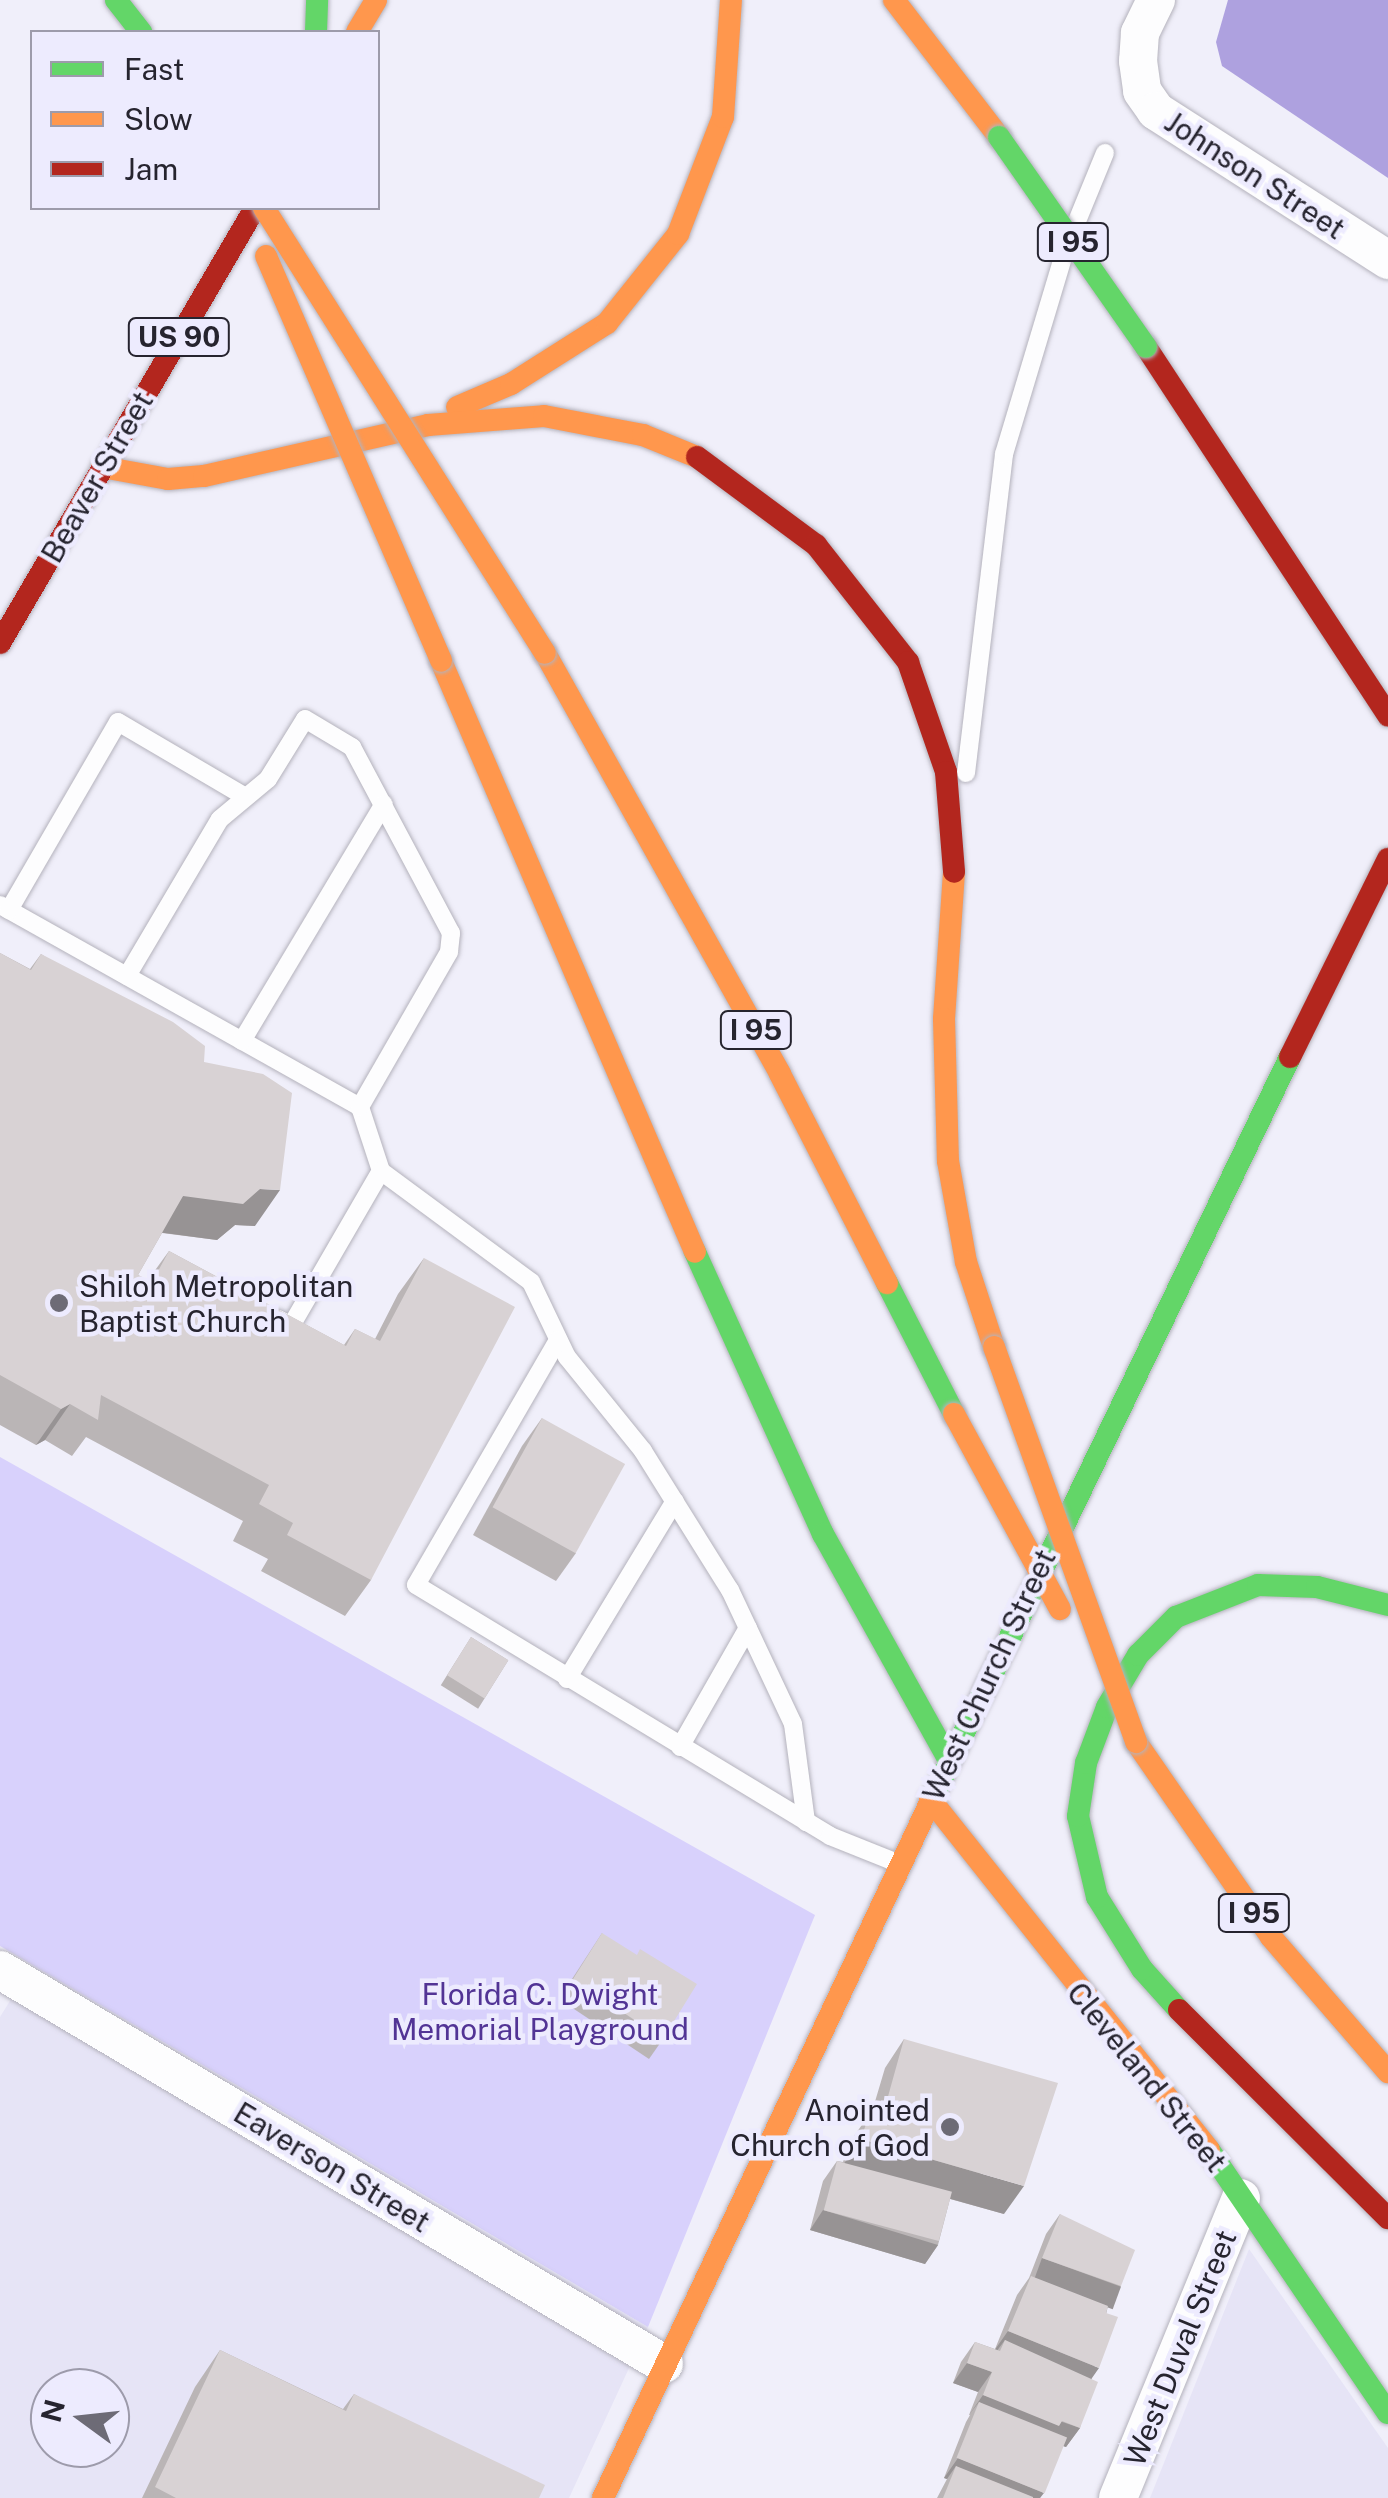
<!DOCTYPE html>
<html>
<head>
<meta charset="utf-8">
<style>
	body { margin:0 }
	#map { position:relative; width:1388px; height:2498px; overflow:hidden; background:#f0effa; font-family:"Public Sans",sans-serif }
	div>[style] { position:absolute }
	.built>* { inset:0; background:#e6e4f6 }
	.green>* { inset:0; background:#d8d1fc }
	.water>* { inset:0; background:#aea1df }
	.roads { filter:drop-shadow(0 0 2px #b4b2bc) drop-shadow(0 0 2px #b4b2bc) }
	.lane>* { height:18px; margin:-9px; padding:0 9px; transform-origin:9px; border-radius:9px; background:#fdfdfe }
	.street>* { height:38px; margin:-19px; padding:0 19px; transform-origin:19px; border-radius:19px; background:#fdfdfe }
	.fast>* { height:22px; margin:-11px; padding:0 11px; transform-origin:11px; border-radius:11px; background:#63d668 }
	.slow>* { height:22px; margin:-11px; padding:0 11px; transform-origin:11px; border-radius:11px; background:#ff974d }
	.jam>* { height:22px; margin:-11px; padding:0 11px; transform-origin:11px; border-radius:11px; background:#b3261e }
	.bridges { filter:drop-shadow(0 0 2px #b4b2bc) drop-shadow(0 0 2px #b4b2bc) }
	.fast-bridge>* { height:22px; margin:-11px; padding:0 11px; transform-origin:11px; border-radius:11px; background:#63d668 }
	.slow-bridge>* { height:22px; margin:-11px; padding:0 11px; transform-origin:11px; border-radius:11px; background:#ff974d }
	.wall>* { inset:0; background:#bab5b6; transform-origin:0 0 }
	.shaded-wall>* { inset:0; background:#979394; transform-origin:0 0 }
	.building>* { inset:0; background:#d8d2d4; transform-origin:0 0 }
	.dots>* { width:28px; height:28px; translate:-50% -50%; box-sizing:border-box; border:5px solid #edebfe; border-radius:50% }
	span { translate:-50% -50%; white-space:nowrap; text-align:center; line-height:1.15; -webkit-text-stroke:9px #edebfe; paint-order:stroke }
	.shield-label span { padding:2px 8px; background:#edebfe; border:2px solid; border-radius:8px; -webkit-text-stroke-width:0 }
	.shield-label { font-size:28px; color:#26242f; font-weight:700 }
	.street-label { font-size:30px; color:#26242f }
	.poi-label { font-size:30px; color:#26242f }
	.left { translate:0 -50%; text-align:left }
	.right { translate:-100% -50%; text-align:right }
	.park-label { font-size:30px; color:#523495 }
	.legend { position:absolute; left:30px; top:30px; width:350px; height:180px; box-sizing:border-box; background:#edebfe; border:2px solid #9d9bab; margin:0; padding:12px 18px; list-style:none; font-size:30px; color:#26242f }
	.legend li { display:flex; align-items:center; gap:20px; height:50px }
	.legend b { width:50px; border:2px solid #9d9bab }
	.north { position:absolute; left:30px; top:2368px; width:100px; height:100px; box-sizing:border-box; background:#edebfe; border:2px solid #9d9bab; border-radius:50%; rotate:285deg; font-size:28px; font-weight:700; line-height:40px; text-align:center; color:#26242f }
	.north::after { content:''; display:block; margin:auto; width:35px; height:45px; background:#6d6b76; clip-path:polygon(50% 0,100% 100%,50% 72%,0 100%) }
</style>
</head>
<body>
<div id="map">
	<div class="built">
		<i style="clip-path:polygon(evenodd,32px 1965px,648px 2327px,569px 2498px,0 2498px,0 2017px,32px 1965px,50px 2388px,110px 2388px,110px 2448px,50px 2448px,50px 2388px)"></i>
		<i style="clip-path:polygon(1249px 2249px,1388px 2448px,1388px 2498px,1150px 2498px)"></i>
	</div>
	<div class="green">
		<i style="clip-path:polygon(0 1457px,815px 1915px,648px 2327px,0 1946px)"></i>
	</div>
	<div class="water">
		<i style="clip-path:polygon(1228px 0,1388px 0,1388px 178px,1222px 66px,1216px 42px)"></i>
	</div>
	<div class="roads">
		<div class="lane">
			<i style="left:1075px;top:226px;width:79px;rotate:-67.7deg"></i>
			<i style="left:966px;top:773px;width:321px;rotate:-83.2deg"></i>
			<i style="left:1004px;top:454px;width:212px;rotate:-73.3deg"></i>
			<i style="left:0;top:905px;width:413px;rotate:29.3deg"></i>
			<i style="left:360px;top:1107px;width:67px;rotate:71.8deg"></i>
			<i style="left:381px;top:1171px;width:187px;rotate:36.5deg"></i>
			<i style="left:531px;top:1282px;width:83px;rotate:64.4deg"></i>
			<i style="left:567px;top:1357px;width:121px;rotate:51deg"></i>
			<i style="left:643px;top:1451px;width:164px;rotate:58deg"></i>
			<i style="left:730px;top:1590px;width:148px;rotate:64.8deg"></i>
			<i style="left:793px;top:1724px;width:99px;rotate:82.4deg"></i>
			<i style="left:9px;top:910px;width:217px;rotate:-59.9deg"></i>
			<i style="left:118px;top:722px;width:148px;rotate:30.4deg"></i>
			<i style="left:127px;top:976px;width:182px;rotate:-59.4deg"></i>
			<i style="left:220px;top:819px;width:62px;rotate:-39.8deg"></i>
			<i style="left:268px;top:779px;width:70px;rotate:-58.3deg"></i>
			<i style="left:305px;top:719px;width:55px;rotate:30.8deg"></i>
			<i style="left:352px;top:747px;width:211px;rotate:62deg"></i>
			<i style="left:451px;top:933px;width:19px;rotate:96deg"></i>
			<i style="left:449px;top:952px;width:179px;rotate:119.9deg"></i>
			<i style="left:242px;top:1041px;width:276px;rotate:-59.1deg"></i>
			<i style="left:278px;top:1319px;width:15px;rotate:28deg"></i>
			<i style="left:291px;top:1326px;width:179px;rotate:-59.9deg"></i>
			<i style="left:558px;top:1340px;width:283px;rotate:120.1deg"></i>
			<i style="left:416px;top:1585px;width:484px;rotate:31.2deg"></i>
			<i style="left:830px;top:1836px;width:70px;rotate:21.8deg"></i>
			<i style="left:567px;top:1679px;width:208px;rotate:-58.8deg"></i>
			<i style="left:680px;top:1747px;width:137px;rotate:-60.3deg"></i>
		</div>
		<div class="street">
			<i style="left:1156px;top:0;width:37px;rotate:116deg"></i>
			<i style="left:1140px;top:33px;width:28px;rotate:94deg"></i>
			<i style="left:1138px;top:61px;width:30px;rotate:82deg"></i>
			<i style="left:1142px;top:91px;width:24px;rotate:55deg"></i>
			<i style="left:1156px;top:111px;width:276px;rotate:32.7deg"></i>
			<i style="left:0;top:1970px;width:772px;rotate:30.68deg"></i>
			<i style="left:1118px;top:2498px;width:324px;rotate:-67.7deg"></i>
		</div>
		<div class="fast">
			<i style="left:116px;top:0;width:41px;rotate:52deg"></i>
			<i style="left:316px;top:32px;width:32px;rotate:-88deg"></i>
			<i style="left:695px;top:1252px;width:310px;rotate:65.6deg"></i>
			<i style="left:823px;top:1534px;width:259px;rotate:60.9deg"></i>
			<i style="left:887px;top:1283px;width:147px;rotate:62.9deg"></i>
			<i style="left:929px;top:1805px;width:831px;rotate:-64.24deg"></i>
			<i style="left:1179px;top:2010px;width:55px;rotate:-132.1deg"></i>
			<i style="left:1142px;top:1969px;width:85px;rotate:-122deg"></i>
			<i style="left:1097px;top:1897px;width:83px;rotate:-103.2deg"></i>
			<i style="left:1078px;top:1816px;width:54px;rotate:-81.4deg"></i>
			<i style="left:1086px;top:1763px;width:60px;rotate:-69.4deg"></i>
			<i style="left:1107px;top:1707px;width:61px;rotate:-59.2deg"></i>
			<i style="left:1138px;top:1655px;width:54px;rotate:-45deg"></i>
			<i style="left:1176px;top:1617px;width:88px;rotate:-21.3deg"></i>
			<i style="left:1258px;top:1585px;width:59px;rotate:1.9deg"></i>
			<i style="left:1317px;top:1587px;width:73px;rotate:14.2deg"></i>
			<i style="left:1209px;top:2150px;width:318px;rotate:55.8deg"></i>
		</div>
		<div class="slow">
			<i style="left:894px;top:0;width:173px;rotate:52.5deg"></i>
			<i style="left:357px;top:32px;width:37px;rotate:-59deg"></i>
			<i style="left:457px;top:407px;width:59px;rotate:-23.1deg"></i>
			<i style="left:511px;top:384px;width:114px;rotate:-32.4deg"></i>
			<i style="left:607px;top:323px;width:114px;rotate:-51.4deg"></i>
			<i style="left:678px;top:234px;width:125px;rotate:-69deg"></i>
			<i style="left:723px;top:117px;width:117px;rotate:-86.1deg"></i>
			<i style="left:102px;top:467px;width:67px;rotate:10.3deg"></i>
			<i style="left:168px;top:479px;width:36px;rotate:-5deg"></i>
			<i style="left:204px;top:476px;width:230px;rotate:-12.8deg"></i>
			<i style="left:428px;top:425px;width:116px;rotate:-4.4deg"></i>
			<i style="left:544px;top:416px;width:101px;rotate:10.9deg"></i>
			<i style="left:643px;top:435px;width:58px;rotate:22.2deg"></i>
			<i style="left:545px;top:653px;width:482px;rotate:60.8deg"></i>
			<i style="left:780px;top:1074px;width:235px;rotate:62.9deg"></i>
			<i style="left:441px;top:661px;width:643px;rotate:66.74deg"></i>
			<i style="left:954px;top:872px;width:147px;rotate:93.9deg"></i>
			<i style="left:944px;top:1019px;width:142px;rotate:88.4deg"></i>
			<i style="left:948px;top:1161px;width:103px;rotate:79.9deg"></i>
			<i style="left:966px;top:1262px;width:89px;rotate:71.8deg"></i>
			<i style="left:1136px;top:1742px;width:237px;rotate:55.3deg"></i>
			<i style="left:1271px;top:1937px;width:179px;rotate:49.1deg"></i>
			<i style="left:930px;top:1799px;width:448px;rotate:51.5deg"></i>
			<i style="left:603px;top:2498px;width:766px;rotate:-64.81deg"></i>
		</div>
		<div class="jam">
			<i style="left:1146px;top:347px;width:441px;rotate:56.7deg"></i>
			<i style="left:697px;top:457px;width:148px;rotate:36.5deg"></i>
			<i style="left:816px;top:545px;width:149px;rotate:51.8deg"></i>
			<i style="left:908px;top:662px;width:116px;rotate:70.9deg"></i>
			<i style="left:946px;top:772px;width:100px;rotate:85.4deg"></i>
			<i style="left:0;top:643px;width:504px;rotate:-59.62deg"></i>
			<i style="left:1290px;top:1057px;width:221px;rotate:-63.7deg"></i>
			<i style="left:1179px;top:2010px;width:295px;rotate:44.9deg"></i>
		</div>
	</div>
	<div class="bridges">
		<div class="fast-bridge">
			<i style="left:999px;top:137px;width:256px;rotate:55deg"></i>
		</div>
		<div class="slow-bridge">
			<i style="left:264px;top:208px;width:526px;rotate:57.73deg"></i>
			<i style="left:266px;top:256px;width:441px;rotate:66.6deg"></i>
			<i style="left:994px;top:1347px;width:420px;rotate:70.2deg"></i>
			<i style="left:954px;top:1414px;width:222px;rotate:61.5deg"></i>
		</div>
	</div>
	<div class="wall">
		<i style="clip-path:polygon(0 953px,30px 969px,41px 954px,204px 1062px,255px 1226px,235px 1225px,217px 1240px,162px 1233px,138px 1275px,148px 1280px,169px 1251px,344px 1345px,355px 1329px,375px 1339px,398px 1294px,424px 1258px,371px 1580px,345px 1616px,261px 1571px,268px 1559px,233px 1541px,243px 1521px,86px 1437px,72px 1456px,45px 1440px,36px 1445px,0 1425px)"></i>
		<i style="clip-path:polygon(542px 1418px,576px 1553px,556px 1581px,473px 1535px,522px 1446px)"></i>
		<i style="left:471px;top:1637px;width:44px;height:57px;rotate:32deg"></i>
		<i style="clip-path:polygon(602px 1933px,663px 2039px,649px 2059px,559px 1999px)"></i>
		<i style="clip-path:polygon(904px 2039px,1004px 2214px,950px 2199px,938px 2245px,925px 2264px,810px 2230px,823px 2181px,837px 2161px,843px 2162px,849px 2143px,869px 2115px,871px 2115px,885px 2068px)"></i>
		<i style="clip-path:polygon(1060px 2214px,1121px 2286px,1108px 2306px,1080px 2428px,1066px 2447px,1063px 2446px,1040px 2498px,937px 2498px,947px 2479px,944px 2478px,966px 2422px,970px 2415px,969px 2415px,978px 2392px,953px 2383px,961px 2362px,975px 2342px,995px 2349px,1017px 2295px,1029px 2278px,1046px 2234px)"></i>
		<i style="clip-path:polygon(220px 2350px,343px 2409px,354px 2394px,539px 2498px,142px 2498px,195px 2387px)"></i>
	</div>
	<div class="shaded-wall">
		<i style="clip-path:polygon(260px 1189px,280px 1190px,255px 1226px,235px 1225px,217px 1240px,157px 1232px,183px 1196px)"></i>
		<i style="clip-path:polygon(70px 1404px,45px 1440px,36px 1445px,61px 1409px)"></i>
		<i style="clip-path:polygon(861px 2139px,1024px 2186px,1004px 2214px,841px 2168px)"></i>
		<i style="clip-path:polygon(823px 2210px,938px 2245px,925px 2264px,810px 2230px)"></i>
		<i style="left:1042px;top:2258px;width:84px;height:24px;rotate:20deg"></i>
		<i style="clip-path:polygon(1008px 2331px,1099px 2368px,1085px 2388px,1005px 2340px,996px 2352px,994px 2351px)"></i>
		<i style="clip-path:polygon(967px 2363px,992px 2372px,978px 2392px,953px 2383px)"></i>
		<i style="clip-path:polygon(983px 2395px,1080px 2428px,1066px 2447px,1049px 2441px,979px 2402px,969px 2415px)"></i>
		<i style="clip-path:polygon(958px 2458px,1044px 2493px,1040px 2498px,994px 2498px,956px 2466px,947px 2479px,944px 2478px)"></i>
	</div>
	<div class="building">
		<i style="clip-path:polygon(0 953px,31px 970px,41px 954px,173px 1022px,205px 1046px,204px 1062px,263px 1074px,292px 1093px,280px 1190px,260px 1189px,243px 1204px,183px 1196px,138px 1275px,152px 1282px,169px 1251px,346px 1346px,355px 1329px,380px 1341px,424px 1258px,515px 1307px,371px 1580px,287px 1535px,293px 1523px,259px 1504px,269px 1485px,101px 1395px,98px 1420px,70px 1404px,61px 1409px,0 1375px)"></i>
		<i style="left:542px;top:1418px;width:95px;height:102px;rotate:29deg"></i>
		<i style="left:471px;top:1637px;width:44px;height:45px;rotate:32deg"></i>
		<i style="clip-path:polygon(602px 1933px,637px 1955px,640px 1949px,697px 1984px,663px 2039px,573px 1979px)"></i>
		<i style="clip-path:polygon(904px 2039px,1058px 2083px,1024px 2186px,861px 2139px,869px 2115px,882px 2118px)"></i>
		<i style="left:837px;top:2161px;width:119px;height:51px;rotate:15deg"></i>
		<i style="clip-path:polygon(1060px 2214px,1135px 2250px,1121px 2286px,1042px 2258px)"></i>
		<i style="clip-path:polygon(1031px 2276px,1108px 2306px,1106px 2313px,1118px 2317px,1099px 2368px,1008px 2331px)"></i>
		<i style="clip-path:polygon(1005px 2340px,1098px 2382px,1080px 2428px,1062px 2421px,1059px 2426px,983px 2395px,992px 2372px,967px 2363px,975px 2342px,1000px 2351px)"></i>
		<i style="clip-path:polygon(220px 2350px,346px 2411px,354px 2394px,545px 2485px,539px 2498px,176px 2498px,155px 2487px)"></i>
		<i style="left:979px;top:2402px;width:95px;height:60px;rotate:22deg"></i>
		<i style="clip-path:polygon(956px 2466px,1033px 2497px,1033px 2498px,943px 2498px)"></i>
	</div>
	<div class="dots">
		<i style="left:59px;top:1303px;background:#6d6b76"></i>
		<i style="left:950px;top:2127px;background:#6d6b76"></i>
	</div>
	<div class="shield-label">
		<span style="left:1073px;top:242px">I 95</span>
		<span style="left:179px;top:337px">US 90</span>
		<span style="left:756px;top:1030px">I 95</span>
		<span style="left:1254px;top:1913px">I 95</span>
	</div>
	<div class="street-label">
		<span style="left:1255px;top:175px;rotate:33deg">Johnson Street</span>
		<span style="left:97px;top:477px;rotate:-60deg">Beaver Street</span>
		<span style="left:989px;top:1675px;rotate:-65deg">West Church Street</span>
		<span style="left:1147px;top:2077px;rotate:51deg">Cleveland Street</span>
		<span style="left:332px;top:2167px;rotate:31deg">Eaverson Street</span>
		<span style="left:1180px;top:2348px;rotate:-68deg">West Duval Street</span>
	</div>
	<div class="poi-label">
		<span class="left" style="left:79px;top:1303px">Shiloh Metropolitan<br>Baptist Church</span>
		<span class="right" style="left:930px;top:2127px">Anointed<br>Church of God</span>
	</div>
	<div class="park-label">
		<span style="left:540px;top:2011px">Florida C. Dwight<br>Memorial Playground</span>
	</div>
	<ul class="legend">
	<li><b style="height:12px;background:#63d668"></b>Fast</li>
	<li><b style="height:12px;background:#ff974d"></b>Slow</li>
	<li><b style="height:12px;background:#b3261e"></b>Jam</li>
	</ul>
	<div class="north">N</div>
</div>
</body>
</html>
